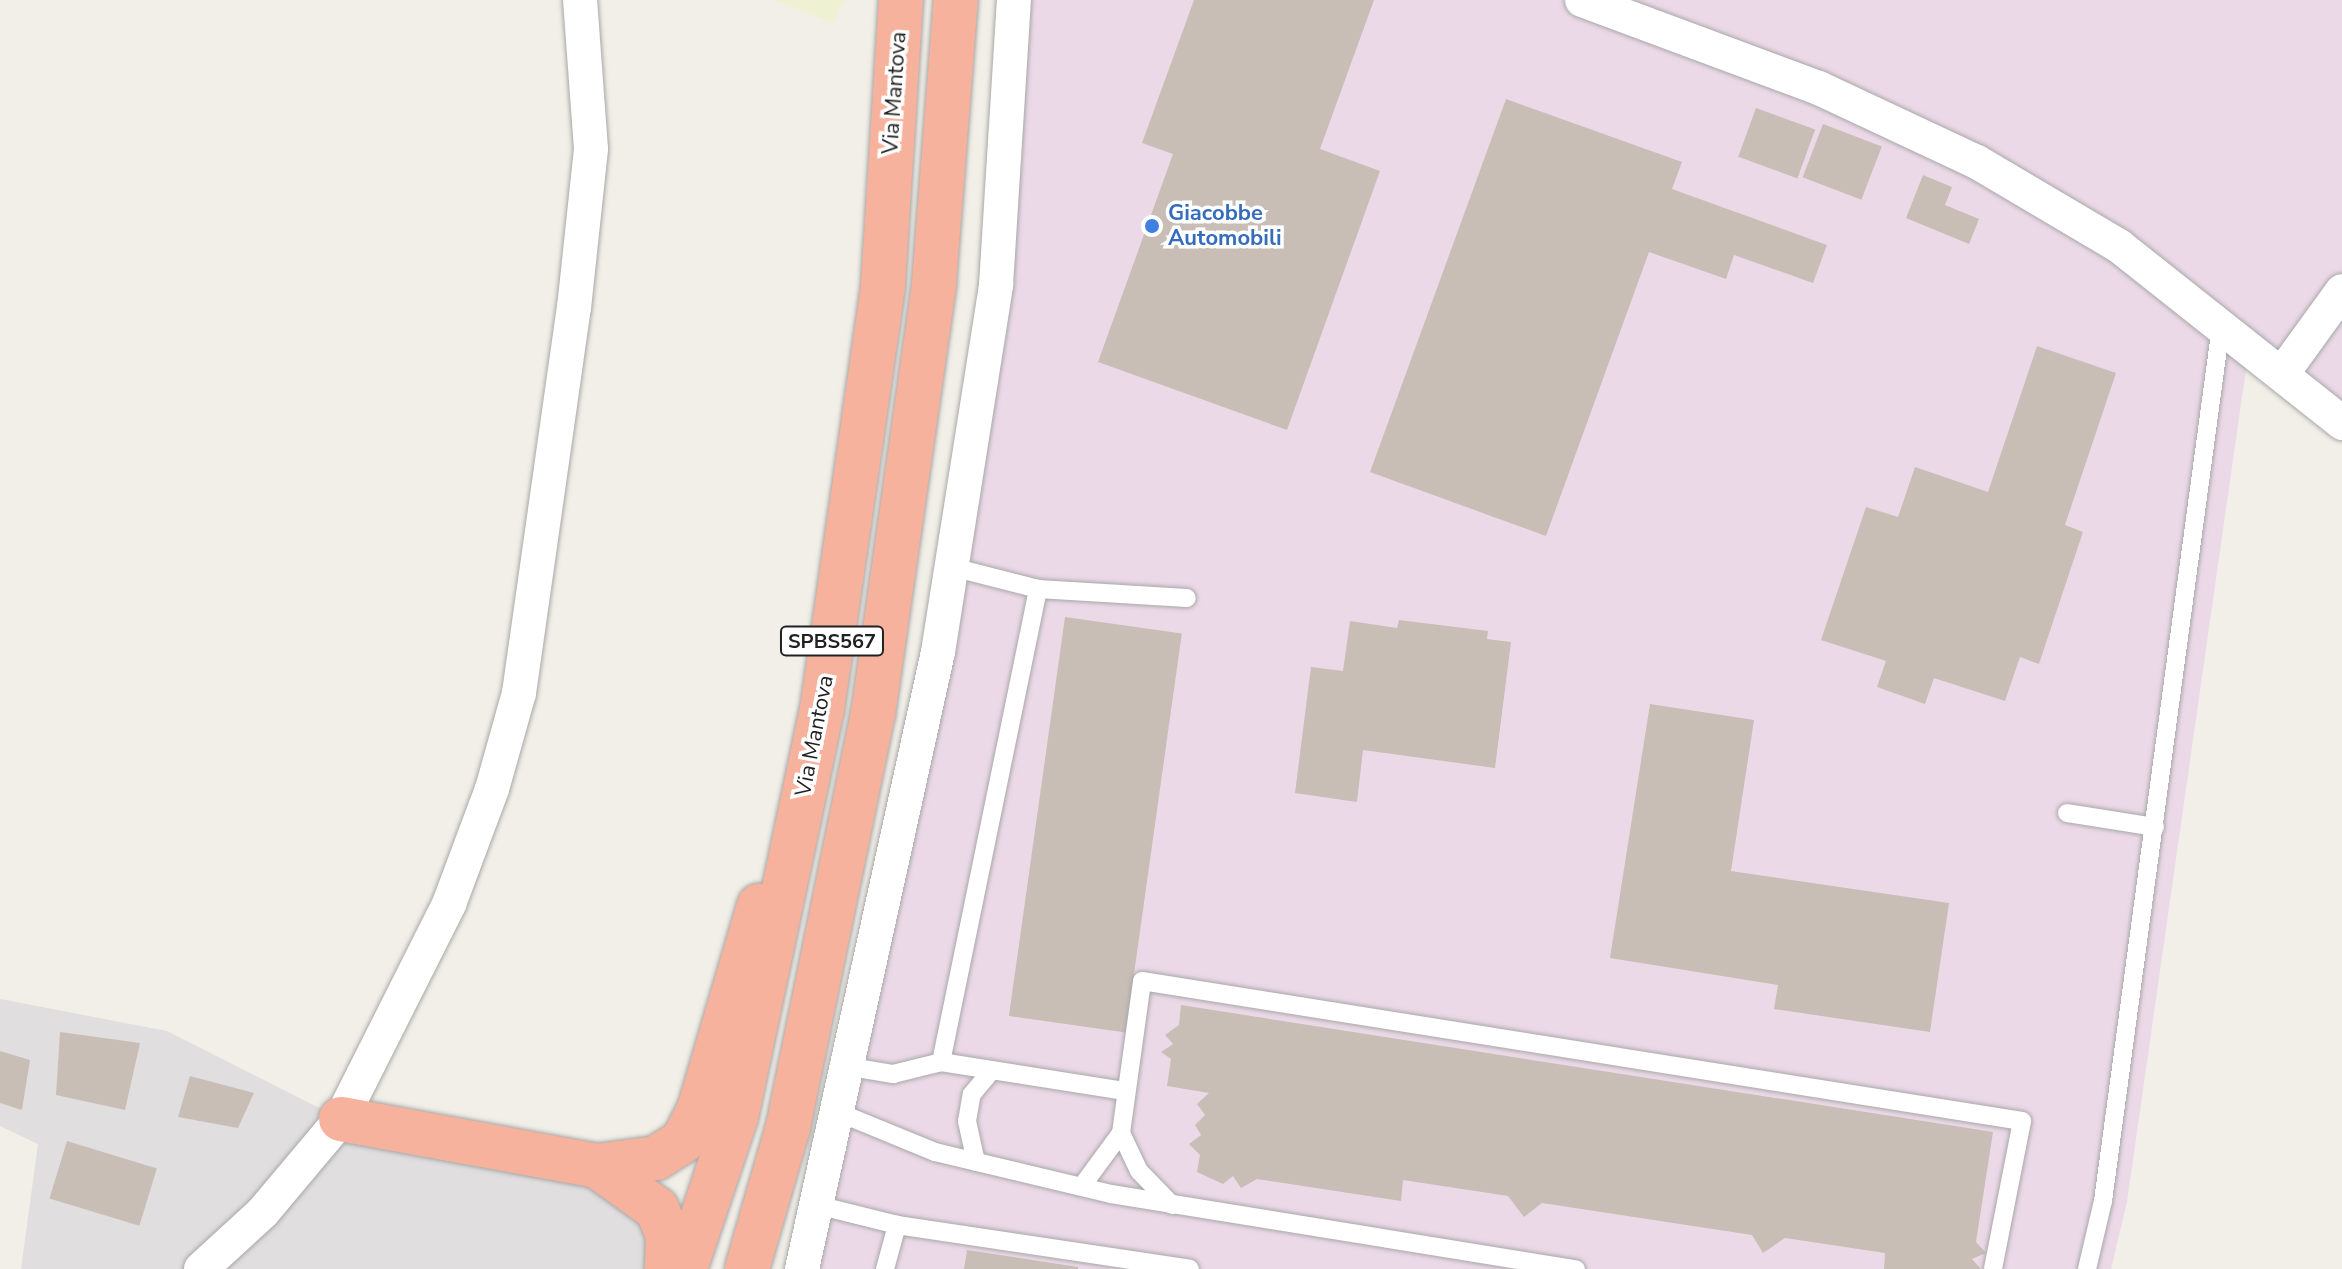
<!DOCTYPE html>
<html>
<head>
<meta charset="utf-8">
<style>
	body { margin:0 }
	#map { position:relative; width:2342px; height:1269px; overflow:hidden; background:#f2efe8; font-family:"Nunito Sans",sans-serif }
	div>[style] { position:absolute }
	.residential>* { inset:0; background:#e0dede }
	.industrial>* { inset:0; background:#ecd9e8 }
	.farmland>* { inset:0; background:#eff2d2 }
	.building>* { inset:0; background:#c8beb6; transform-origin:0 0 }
	.roads { filter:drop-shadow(0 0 2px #a8a8a8) drop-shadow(0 0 2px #a8a8a8) }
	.service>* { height:18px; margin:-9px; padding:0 9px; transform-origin:9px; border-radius:9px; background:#fff }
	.minor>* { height:34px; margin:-17px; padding:0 17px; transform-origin:17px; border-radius:17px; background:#fff }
	.trunk>* { height:44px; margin:-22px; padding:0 22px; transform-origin:22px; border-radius:22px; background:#f6b29d }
	.dots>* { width:22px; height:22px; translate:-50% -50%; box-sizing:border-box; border:4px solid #fff; border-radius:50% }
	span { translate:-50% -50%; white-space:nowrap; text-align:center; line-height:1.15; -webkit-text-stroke:7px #fff; paint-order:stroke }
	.shield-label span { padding:2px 6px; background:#fff; border:2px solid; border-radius:6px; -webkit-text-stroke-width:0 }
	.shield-label { font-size:20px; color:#212121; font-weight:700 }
	.street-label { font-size:22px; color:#212121 }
	.shop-label { font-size:22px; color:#366cbe; font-weight:700 }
	.left { translate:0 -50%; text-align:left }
</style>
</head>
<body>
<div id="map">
	<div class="residential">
		<i style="clip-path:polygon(0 999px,167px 1031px,341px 1119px,634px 1186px,667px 1269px,21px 1269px,38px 1144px,0 1126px)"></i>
	</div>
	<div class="industrial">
		<i style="clip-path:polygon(1014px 0,2342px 0,2342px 423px,2249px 348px,2127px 1202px,2111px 1269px,802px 1269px,938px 652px)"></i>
	</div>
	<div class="farmland">
		<i style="clip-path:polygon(774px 0,845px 0,833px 23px)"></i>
	</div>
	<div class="building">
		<i style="clip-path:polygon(1194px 0,1374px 0,1320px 149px,1380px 171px,1287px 430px,1098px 362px,1173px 154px,1142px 143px)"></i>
		<i style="clip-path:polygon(1506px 99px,1682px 162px,1672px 189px,1827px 245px,1813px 283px,1734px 255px,1726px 279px,1649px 252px,1546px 536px,1370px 472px)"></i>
		<i style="left:1756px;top:108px;width:63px;height:52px;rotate:20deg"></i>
		<i style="left:1823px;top:124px;width:63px;height:57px;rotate:21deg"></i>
		<i style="clip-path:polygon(1923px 175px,1952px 187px,1945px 205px,1979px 219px,1969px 244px,1906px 218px)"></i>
		<i style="clip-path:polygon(2037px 346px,2116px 373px,2065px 525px,2083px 532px,2039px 664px,2020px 657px,2005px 701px,1934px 678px,1925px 704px,1877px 687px,1886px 661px,1821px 640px,1866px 507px,1898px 517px,1915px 467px,1988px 492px)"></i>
		<i style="left:1065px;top:617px;width:118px;height:403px;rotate:8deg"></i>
		<i style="clip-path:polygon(1399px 620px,1488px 631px,1487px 639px,1511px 642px,1495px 768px,1363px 750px,1357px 802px,1295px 793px,1311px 667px,1343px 671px,1350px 621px,1397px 628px)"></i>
		<i style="clip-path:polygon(1650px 704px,1754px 720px,1731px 871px,1949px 903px,1930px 1032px,1774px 1009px,1778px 985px,1610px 958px)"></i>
		<i style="clip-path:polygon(1181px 1005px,1993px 1132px,1976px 1242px,1986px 1253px,1972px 1259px,1981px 1269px,1884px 1269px,1885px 1253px,1785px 1238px,1763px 1253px,1752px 1235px,1542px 1203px,1524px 1217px,1508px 1196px,1403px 1180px,1401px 1201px,1257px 1179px,1241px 1188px,1233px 1176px,1223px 1184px,1197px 1172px,1200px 1155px,1189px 1144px,1201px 1135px,1195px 1125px,1205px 1115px,1197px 1104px,1209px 1093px,1167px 1086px,1171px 1059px,1161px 1052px,1173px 1044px,1165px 1035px,1179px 1025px)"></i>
		<i style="clip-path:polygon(60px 1032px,140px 1043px,125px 1110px,56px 1095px)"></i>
		<i style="clip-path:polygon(0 1051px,30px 1060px,22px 1110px,0 1103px)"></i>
		<i style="clip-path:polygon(190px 1076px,254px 1093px,238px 1128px,178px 1117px)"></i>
		<i style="left:67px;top:1141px;width:94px;height:60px;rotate:17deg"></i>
		<i style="clip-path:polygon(967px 1250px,1078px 1267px,1078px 1269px,964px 1269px)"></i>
	</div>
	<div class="roads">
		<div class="service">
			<i style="left:952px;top:567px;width:89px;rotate:14.3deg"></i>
			<i style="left:1038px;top:589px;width:149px;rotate:3.5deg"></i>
			<i style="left:2067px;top:813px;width:89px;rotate:9deg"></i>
			<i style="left:941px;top:1062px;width:483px;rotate:-78.4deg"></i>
			<i style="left:851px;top:1067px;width:43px;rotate:9.5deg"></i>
			<i style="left:893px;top:1074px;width:49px;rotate:-14deg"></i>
			<i style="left:941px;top:1062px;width:185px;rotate:9deg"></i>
			<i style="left:840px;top:1113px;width:103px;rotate:22.3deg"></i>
			<i style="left:935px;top:1152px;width:181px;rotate:13.4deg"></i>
			<i style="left:1111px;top:1194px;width:471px;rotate:9.2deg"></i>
			<i style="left:976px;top:1162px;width:42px;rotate:-102.4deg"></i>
			<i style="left:967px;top:1121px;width:27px;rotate:-80deg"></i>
			<i style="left:972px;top:1094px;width:31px;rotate:-50deg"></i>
			<i style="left:1082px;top:1186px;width:66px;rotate:-53.7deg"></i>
			<i style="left:817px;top:1205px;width:82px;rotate:14deg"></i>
			<i style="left:897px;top:1225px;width:296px;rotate:8.5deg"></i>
			<i style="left:1172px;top:1205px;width:47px;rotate:-134.1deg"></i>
			<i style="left:1139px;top:1171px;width:42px;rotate:-115.3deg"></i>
			<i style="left:1121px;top:1133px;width:153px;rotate:-82.1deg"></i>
			<i style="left:1142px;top:981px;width:891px;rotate:9.04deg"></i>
			<i style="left:2022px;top:1121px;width:151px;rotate:101.1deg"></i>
			<i style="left:885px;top:1269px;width:46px;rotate:-74.7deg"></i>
			<i style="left:2087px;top:1269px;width:70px;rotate:-76.8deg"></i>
			<i style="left:2103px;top:1201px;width:883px;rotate:-82.32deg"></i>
		</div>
		<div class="minor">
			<i style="left:1582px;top:0;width:253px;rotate:20.4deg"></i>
			<i style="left:1819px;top:88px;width:174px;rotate:25.1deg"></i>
			<i style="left:1977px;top:162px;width:165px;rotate:30.6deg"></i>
			<i style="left:2119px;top:246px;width:285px;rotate:38.4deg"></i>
			<i style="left:2282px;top:374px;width:102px;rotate:-54.1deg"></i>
			<i style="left:201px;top:1269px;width:84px;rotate:-42.6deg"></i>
			<i style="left:263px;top:1212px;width:121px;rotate:-50deg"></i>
			<i style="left:341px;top:1119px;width:241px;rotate:-63.3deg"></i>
			<i style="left:449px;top:904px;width:123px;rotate:-69.5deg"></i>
			<i style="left:492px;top:789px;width:100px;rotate:-74.3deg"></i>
			<i style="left:519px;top:693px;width:389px;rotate:-81.9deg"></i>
			<i style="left:574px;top:308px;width:160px;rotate:-83.9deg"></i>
			<i style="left:591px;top:149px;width:149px;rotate:-94.2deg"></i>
			<i style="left:802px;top:1269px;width:632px;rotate:-77.57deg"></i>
			<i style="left:938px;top:652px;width:372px;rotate:-81deg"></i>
			<i style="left:996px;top:285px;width:286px;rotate:-86.4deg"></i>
		</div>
		<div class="trunk">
			<i style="left:341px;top:1119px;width:260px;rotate:10.4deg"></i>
			<i style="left:597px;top:1166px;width:60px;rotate:-7.7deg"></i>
			<i style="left:656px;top:1158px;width:32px;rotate:-32deg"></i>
			<i style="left:683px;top:1141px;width:35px;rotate:-63deg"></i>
			<i style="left:699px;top:1110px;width:213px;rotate:-73.6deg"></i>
			<i style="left:597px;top:1166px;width:74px;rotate:35.6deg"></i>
			<i style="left:657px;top:1209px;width:28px;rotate:67deg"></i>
			<i style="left:668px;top:1235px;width:34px;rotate:92deg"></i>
			<i style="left:685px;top:1269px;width:160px;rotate:-71.5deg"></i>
			<i style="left:736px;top:1117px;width:416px;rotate:-78.1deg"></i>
			<i style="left:822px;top:710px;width:429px;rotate:-81.8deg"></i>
			<i style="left:883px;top:285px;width:286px;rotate:-86.4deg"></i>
			<i style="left:747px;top:1269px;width:148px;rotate:-73.9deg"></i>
			<i style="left:788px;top:1127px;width:422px;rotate:-78.4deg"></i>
			<i style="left:873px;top:714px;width:435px;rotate:-81.9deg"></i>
			<i style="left:934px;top:283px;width:284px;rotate:-85.6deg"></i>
		</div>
	</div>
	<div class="dots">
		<i style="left:1152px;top:226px;background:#3f7fe0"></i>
	</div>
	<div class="shield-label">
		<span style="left:832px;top:641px">SPBS567</span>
	</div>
	<div class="street-label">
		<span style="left:895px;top:93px;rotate:-86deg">Via Mantova</span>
		<span style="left:815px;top:736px;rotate:-79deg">Via Mantova</span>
	</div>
	<div class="shop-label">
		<span class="left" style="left:1168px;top:226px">Giacobbe<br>Automobili</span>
	</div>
</div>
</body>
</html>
